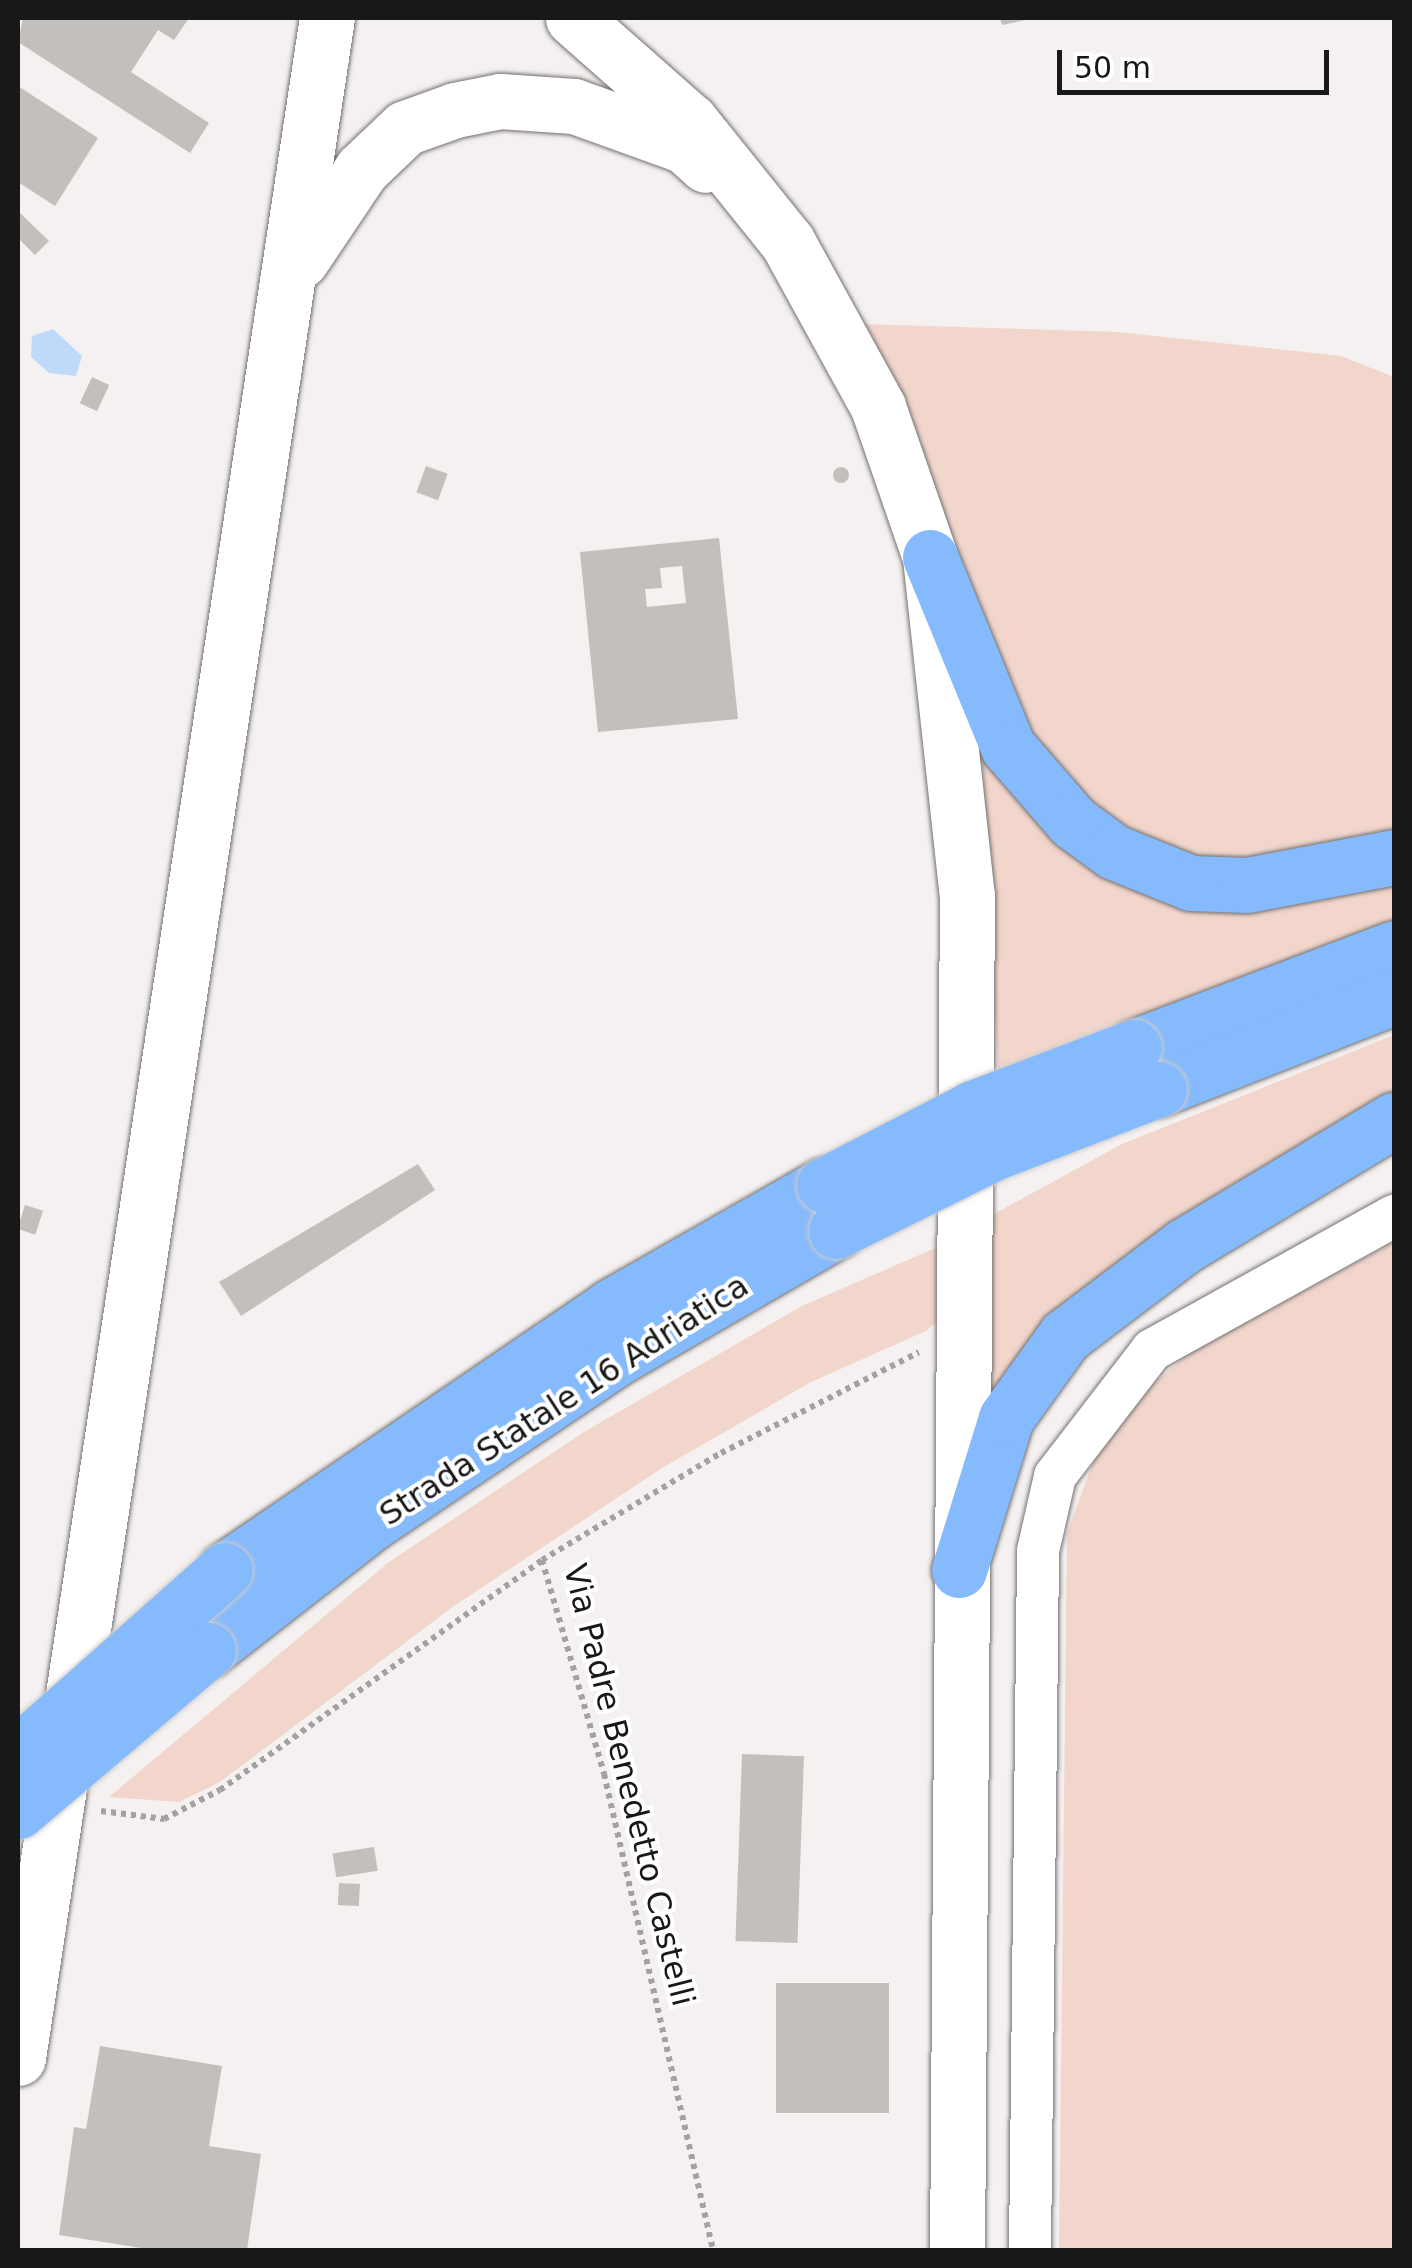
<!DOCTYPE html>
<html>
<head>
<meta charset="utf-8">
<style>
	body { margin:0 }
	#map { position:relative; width:1412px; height:2268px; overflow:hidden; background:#f5f1f0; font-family:"DejaVu Sans",sans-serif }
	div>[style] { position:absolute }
	.green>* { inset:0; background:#f2d6cc }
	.water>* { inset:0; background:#bfd9fa }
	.building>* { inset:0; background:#c3bfbd; transform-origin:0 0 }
	.round { border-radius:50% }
	.path>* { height:6px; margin-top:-3px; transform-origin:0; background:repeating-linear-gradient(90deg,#a4a1a1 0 5px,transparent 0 10px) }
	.roads { filter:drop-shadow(0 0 2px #747170) drop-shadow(0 0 2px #747170) }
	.street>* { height:42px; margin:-21px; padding:0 21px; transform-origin:21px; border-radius:21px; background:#fff }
	.secondary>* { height:55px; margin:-27.5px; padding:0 27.5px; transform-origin:27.5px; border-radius:27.5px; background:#fff }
	.highway>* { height:55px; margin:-27.5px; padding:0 27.5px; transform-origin:27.5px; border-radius:27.5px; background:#85bafd }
	.bridges { filter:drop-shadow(0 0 2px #ccc) drop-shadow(0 0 2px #ccc) }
	.highway-bridge>* { height:55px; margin:-27.5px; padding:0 27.5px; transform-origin:27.5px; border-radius:27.5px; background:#85bafd }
	span { translate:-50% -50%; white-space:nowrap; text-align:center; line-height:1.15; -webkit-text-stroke:8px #fff; paint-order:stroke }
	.street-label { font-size:32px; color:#191818 }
	.frame { position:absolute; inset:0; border:20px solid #191818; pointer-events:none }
	.scale { position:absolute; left:1057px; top:50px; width:272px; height:45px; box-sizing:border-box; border:5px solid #191818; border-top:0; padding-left:12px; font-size:30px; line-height:35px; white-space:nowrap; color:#191818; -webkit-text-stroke:8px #fff; paint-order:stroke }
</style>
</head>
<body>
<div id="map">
	<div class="green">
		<i style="clip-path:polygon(863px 324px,1118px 332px,1341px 356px,1394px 377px,1394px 843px,1309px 864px,1180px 855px,1103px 813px,1053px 770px,1017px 712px)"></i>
		<i style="clip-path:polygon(982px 748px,1073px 843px,1394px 882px,1394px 921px,999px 1088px)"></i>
		<i style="clip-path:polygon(1394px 1035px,1394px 1104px,991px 1394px,992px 1215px,1122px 1144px)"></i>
		<i style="clip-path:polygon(949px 1242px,941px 1318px,926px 1331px,811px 1382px,662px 1468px,454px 1606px,220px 1782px,179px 1802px,109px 1797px,389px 1562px,584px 1432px,802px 1306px)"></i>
		<i style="clip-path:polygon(1394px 1242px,1394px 2250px,1059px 2250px,1067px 1533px,1095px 1457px,1143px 1393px,1187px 1355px)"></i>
	</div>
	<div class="water">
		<i style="clip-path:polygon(53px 329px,82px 356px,76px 376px,49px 373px,31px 357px,32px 336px)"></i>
	</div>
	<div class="building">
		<i style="clip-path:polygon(23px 18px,189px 18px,174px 40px,158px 30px,131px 72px,209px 123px,190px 153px,18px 42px)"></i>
		<i style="clip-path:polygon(1000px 18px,1030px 18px,1031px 19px,1002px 25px)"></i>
		<i style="clip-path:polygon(18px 86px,98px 138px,55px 206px,18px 182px)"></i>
		<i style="clip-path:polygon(18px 211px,49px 241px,35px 255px,18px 238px)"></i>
		<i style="left:92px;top:377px;width:19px;height:29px;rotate:25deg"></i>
		<i style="left:426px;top:466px;width:23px;height:28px;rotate:20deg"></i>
		<i class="round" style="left:833px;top:467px;width:16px;height:16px"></i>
		<i style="clip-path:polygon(evenodd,719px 538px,738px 719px,598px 732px,580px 552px,719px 538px,682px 566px,686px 603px,647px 607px,645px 589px,662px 588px,660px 568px,682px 566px)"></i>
		<i style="clip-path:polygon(418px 1164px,435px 1190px,241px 1316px,219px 1282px)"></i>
		<i style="left:25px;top:1205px;width:19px;height:25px;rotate:18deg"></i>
		<i style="left:742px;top:1754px;width:62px;height:187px;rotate:2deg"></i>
		<i style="left:374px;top:1847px;width:24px;height:42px;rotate:81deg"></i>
		<i style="left:339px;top:1883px;width:21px;height:22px;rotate:3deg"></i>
		<i style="left:776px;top:1983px;width:113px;height:130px"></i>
		<i style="clip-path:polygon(100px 2046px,222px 2066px,209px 2146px,261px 2154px,247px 2250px,154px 2250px,59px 2235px,74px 2127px,86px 2129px)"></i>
	</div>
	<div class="path">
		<i style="left:542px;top:1560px;width:223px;rotate:73.8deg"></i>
		<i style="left:604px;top:1774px;width:488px;rotate:77.1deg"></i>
		<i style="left:101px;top:1811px;width:64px;rotate:7.2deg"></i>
		<i style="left:164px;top:1819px;width:63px;rotate:-27.4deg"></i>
		<i style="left:220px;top:1790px;width:396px;rotate:-35.5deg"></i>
		<i style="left:542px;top:1560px;width:209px;rotate:-30.9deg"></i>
		<i style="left:721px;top:1453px;width:222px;rotate:-27deg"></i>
	</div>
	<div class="roads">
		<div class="street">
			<i style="left:1030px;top:2250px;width:699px;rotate:-89.34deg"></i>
			<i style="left:1038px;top:1551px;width:77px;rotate:-77.2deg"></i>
			<i style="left:1055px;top:1476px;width:159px;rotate:-52.4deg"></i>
			<i style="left:1152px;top:1350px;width:277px;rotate:-29deg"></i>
		</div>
		<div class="secondary">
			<i style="left:573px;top:18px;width:156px;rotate:41.4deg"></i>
			<i style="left:690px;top:121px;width:156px;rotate:51.2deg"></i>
			<i style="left:788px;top:243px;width:187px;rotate:61.2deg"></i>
			<i style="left:878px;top:407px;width:159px;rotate:70.9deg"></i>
			<i style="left:930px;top:557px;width:340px;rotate:83.8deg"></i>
			<i style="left:967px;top:895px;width:1355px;rotate:90.42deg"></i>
			<i style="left:301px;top:260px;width:110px;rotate:-56.2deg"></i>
			<i style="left:362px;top:169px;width:59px;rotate:-43.6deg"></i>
			<i style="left:405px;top:128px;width:53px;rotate:-19.8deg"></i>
			<i style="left:455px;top:110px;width:46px;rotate:-11.3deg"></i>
			<i style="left:500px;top:101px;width:74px;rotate:3.9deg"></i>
			<i style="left:574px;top:106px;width:118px;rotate:19.8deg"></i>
			<i style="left:685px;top:146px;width:28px;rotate:42deg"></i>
			<i style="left:18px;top:2058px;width:2063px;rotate:-81.39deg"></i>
		</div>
		<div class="highway">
			<i style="left:930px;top:557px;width:205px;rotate:67.7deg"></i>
			<i style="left:1008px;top:747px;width:99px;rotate:49.1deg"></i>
			<i style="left:1073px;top:822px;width:51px;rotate:36.2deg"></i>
			<i style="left:1114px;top:852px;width:83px;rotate:21.9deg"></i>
			<i style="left:1191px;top:883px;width:56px;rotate:2deg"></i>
			<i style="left:1247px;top:885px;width:150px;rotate:-10.8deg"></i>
			<i style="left:1134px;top:1047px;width:278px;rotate:-20.8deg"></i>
			<i style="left:1159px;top:1089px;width:252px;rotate:-21.4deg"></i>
			<i style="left:225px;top:1570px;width:466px;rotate:-34.3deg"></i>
			<i style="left:610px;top:1307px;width:246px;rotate:-29.7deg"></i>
			<i style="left:959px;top:1570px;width:159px;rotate:-72.8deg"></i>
			<i style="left:1006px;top:1418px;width:101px;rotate:-54.3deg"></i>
			<i style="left:1065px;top:1336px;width:149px;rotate:-37.1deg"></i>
			<i style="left:1184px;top:1246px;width:245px;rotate:-31deg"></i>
			<i style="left:208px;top:1650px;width:207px;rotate:-37.9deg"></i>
			<i style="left:371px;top:1523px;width:294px;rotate:-33.9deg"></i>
			<i style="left:615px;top:1359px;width:255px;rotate:-30.1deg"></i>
		</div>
	</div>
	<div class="bridges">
		<div class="highway-bridge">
			<i style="left:824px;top:1185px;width:168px;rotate:-27.3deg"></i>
			<i style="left:973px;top:1108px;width:172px;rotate:-20.8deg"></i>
			<i style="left:836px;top:1231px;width:175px;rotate:-26.4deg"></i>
			<i style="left:993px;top:1153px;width:178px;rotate:-21.1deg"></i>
			<i style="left:18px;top:1753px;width:276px;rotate:-41.5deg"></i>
			<i style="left:18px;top:1811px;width:249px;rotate:-40.3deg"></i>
		</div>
	</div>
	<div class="street-label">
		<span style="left:564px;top:1400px;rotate:-33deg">Strada Statale 16 Adriatica</span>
		<span style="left:629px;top:1785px;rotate:76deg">Via Padre Benedetto Castelli</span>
	</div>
	<div class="frame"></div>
	<div class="scale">50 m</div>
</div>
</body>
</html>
